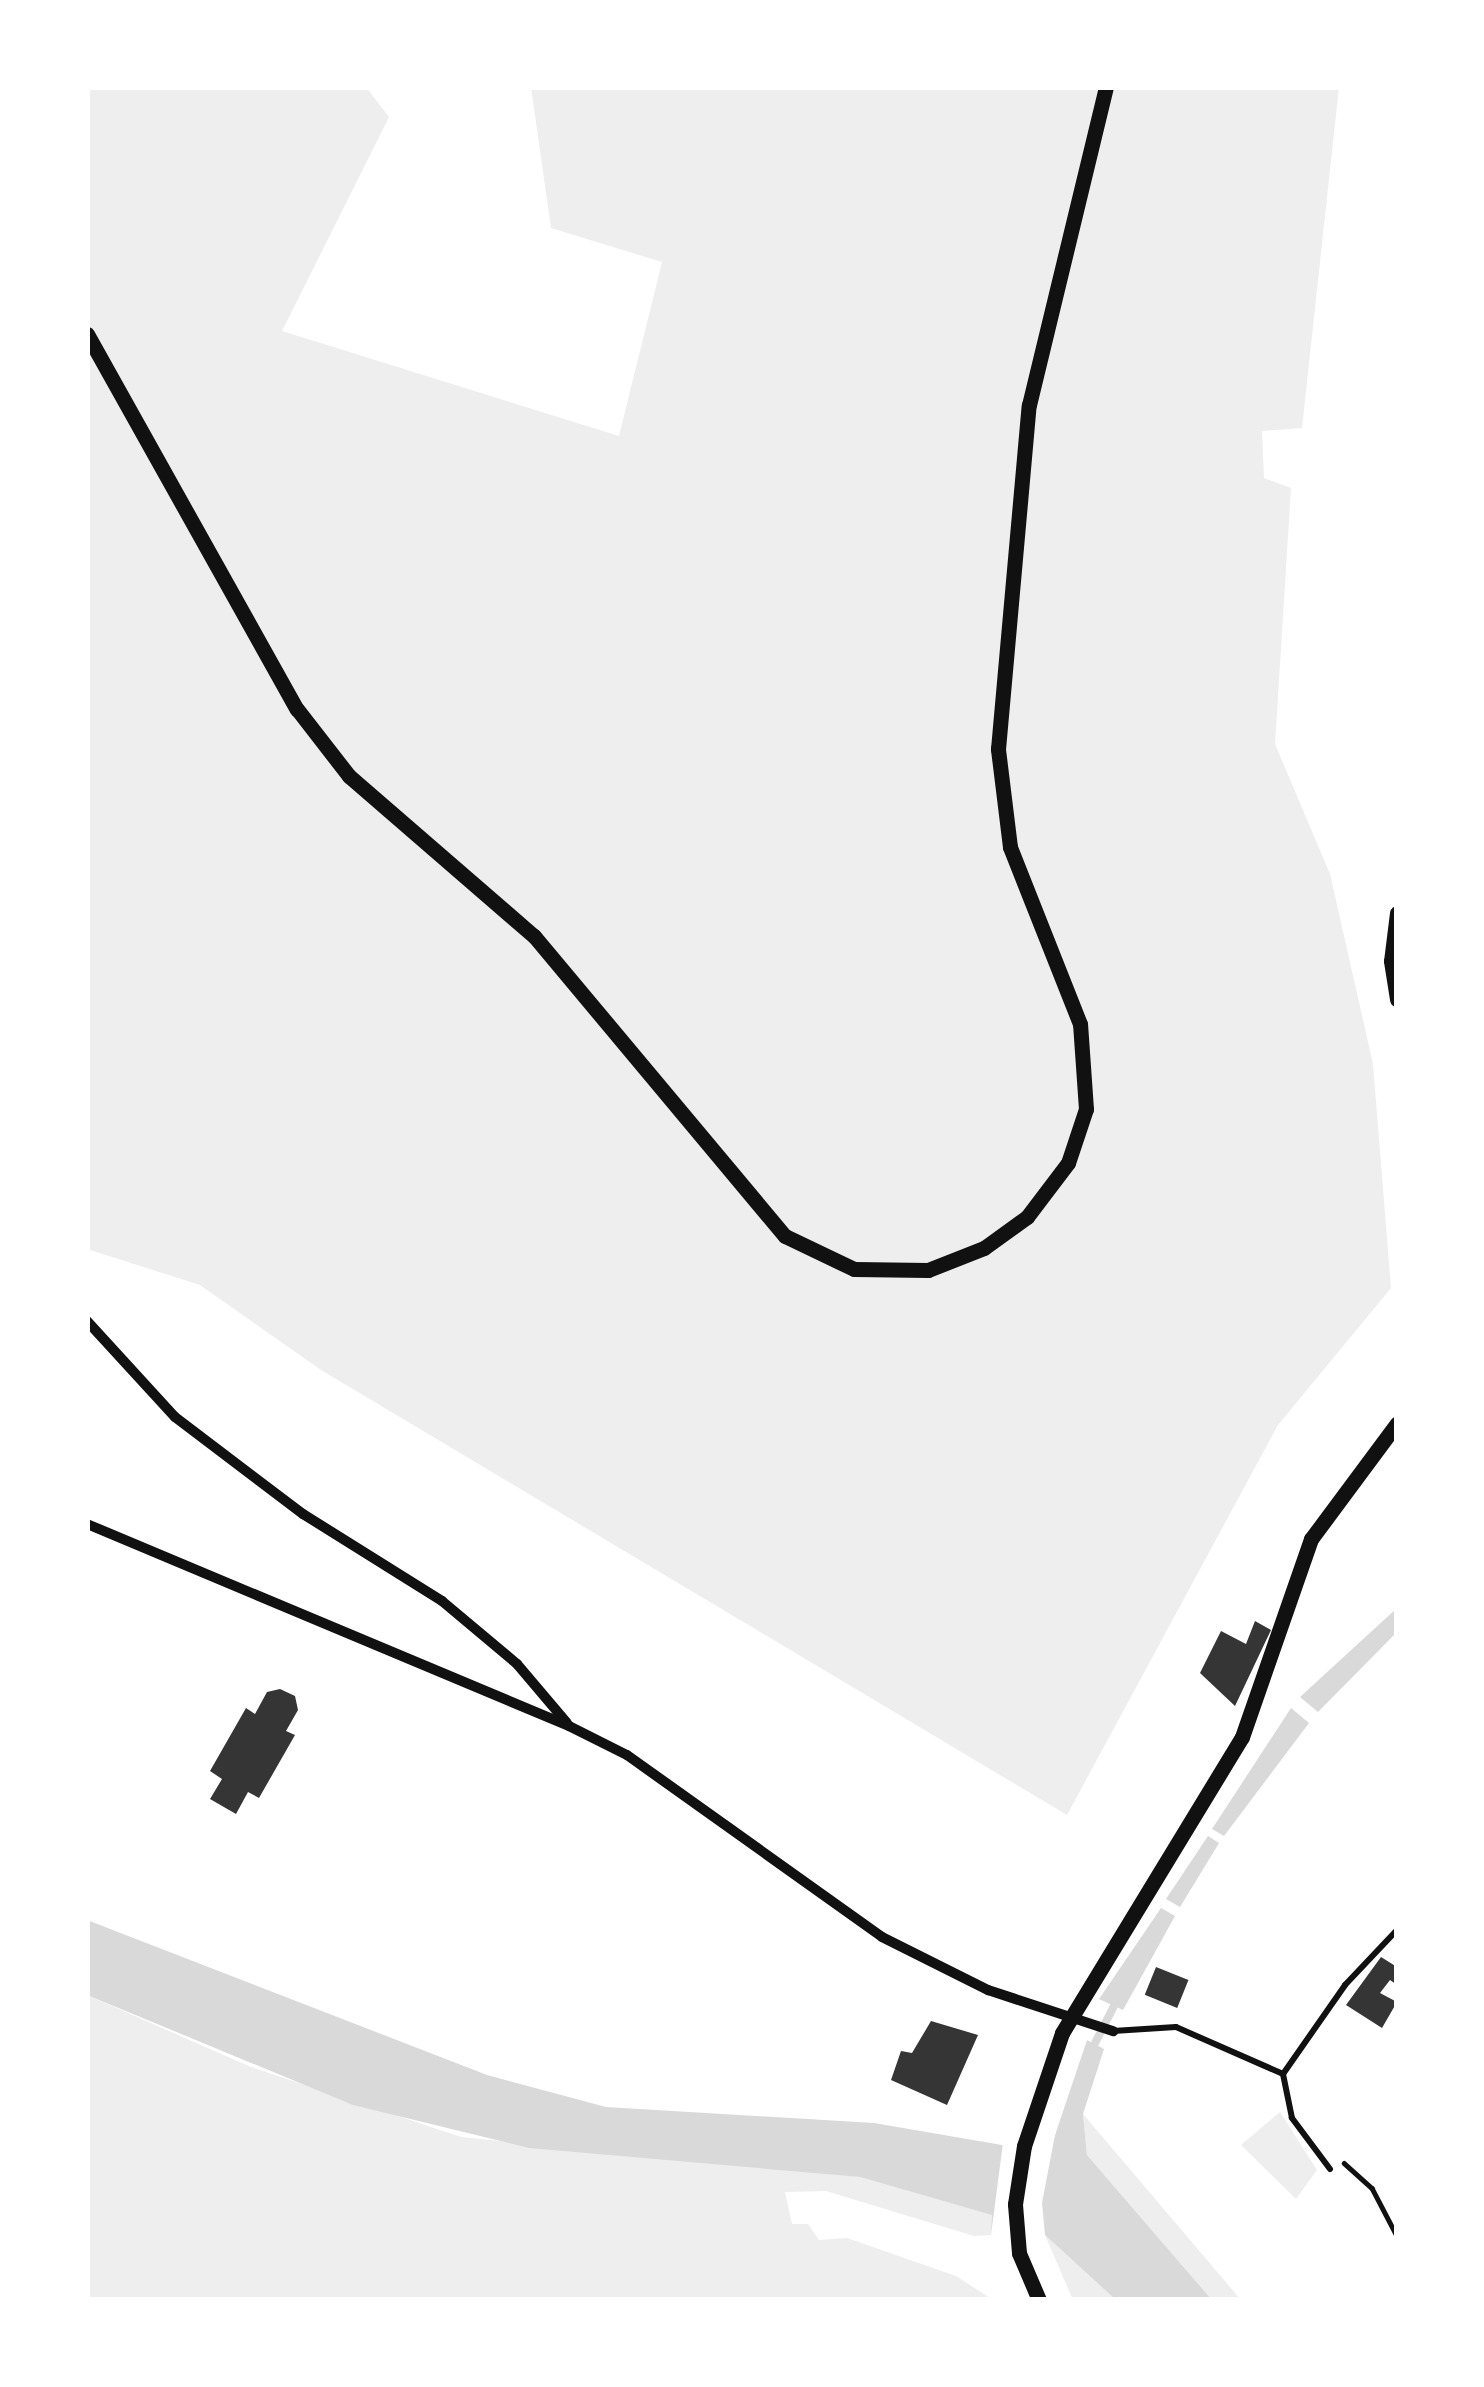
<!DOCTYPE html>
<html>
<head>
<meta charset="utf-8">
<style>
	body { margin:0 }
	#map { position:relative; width:1484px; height:2387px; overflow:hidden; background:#fff; font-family:"Fira Sans Condensed",sans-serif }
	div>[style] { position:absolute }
	.green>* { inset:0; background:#eee }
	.water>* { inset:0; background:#d9d9d9 }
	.pier>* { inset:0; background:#fff }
	.stream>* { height:8px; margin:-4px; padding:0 4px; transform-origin:4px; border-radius:4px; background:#d9d9d9 }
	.building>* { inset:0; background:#353535; transform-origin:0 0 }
	.path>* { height:4.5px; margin:-2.25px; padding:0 2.25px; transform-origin:2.25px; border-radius:2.25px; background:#111 }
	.service>* { height:6px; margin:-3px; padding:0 3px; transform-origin:3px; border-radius:3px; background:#111 }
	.minor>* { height:10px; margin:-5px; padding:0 5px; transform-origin:5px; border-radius:5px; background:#111 }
	.secondary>* { height:15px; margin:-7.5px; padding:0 7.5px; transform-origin:7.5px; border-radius:7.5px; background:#111 }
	span { translate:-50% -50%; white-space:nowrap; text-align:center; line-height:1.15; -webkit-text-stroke:10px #fff; paint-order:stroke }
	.frame { position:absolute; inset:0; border:90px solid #fff; pointer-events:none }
</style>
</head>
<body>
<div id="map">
	<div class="green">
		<i style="clip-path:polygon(87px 87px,366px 87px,389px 117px,282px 331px,619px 436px,662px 262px,551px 228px,531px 87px,1339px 87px,1302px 428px,1262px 431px,1264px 478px,1291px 488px,1275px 744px,1330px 874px,1373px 1064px,1391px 1288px,1278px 1425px,1067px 1815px,321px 1370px,200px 1285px,87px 1249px)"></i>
		<i style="clip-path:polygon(87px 1995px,251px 2067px,461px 2137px,860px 2177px,993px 2215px,991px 2235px,974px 2236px,826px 2191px,785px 2192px,792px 2224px,808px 2224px,819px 2240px,847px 2238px,956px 2276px,993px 2300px,87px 2300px)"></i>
		<i style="clip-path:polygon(1280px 2112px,1317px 2170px,1296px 2199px,1241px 2145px)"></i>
		<i style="clip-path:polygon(1083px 2114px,1241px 2300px,1212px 2300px,1087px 2155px)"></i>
		<i style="clip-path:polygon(1045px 2235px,1116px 2300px,1073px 2300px)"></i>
	</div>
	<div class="water">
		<i style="clip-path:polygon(1397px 1608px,1397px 1632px,1318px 1712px,1300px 1697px)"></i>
		<i style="clip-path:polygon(1291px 1708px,1309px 1723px,1224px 1836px,1212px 1829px)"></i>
		<i style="clip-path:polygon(1208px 1836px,1219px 1843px,1180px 1907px,1166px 1899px)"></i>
		<i style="clip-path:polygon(1161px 1908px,1175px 1916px,1123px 2010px,1099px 1999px)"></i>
		<i style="clip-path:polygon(87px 1920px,487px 2075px,606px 2107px,874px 2123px,1049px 2153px,1087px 2040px,1104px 2049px,1083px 2114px,1087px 2155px,1212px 2300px,1116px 2300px,1045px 2235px,991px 2235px,992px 2215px,860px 2177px,529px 2148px,353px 2105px,87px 1995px)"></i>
	</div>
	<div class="pier">
		<i style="clip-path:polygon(1088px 2034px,1107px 2043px,1087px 2040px,1058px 2119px,1042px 2203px,1045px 2235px,991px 2235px,1004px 2135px,1045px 2145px,1071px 2062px)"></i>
	</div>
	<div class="stream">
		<i style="left:1091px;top:2051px;width:57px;rotate:-63deg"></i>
	</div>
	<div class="building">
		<i style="clip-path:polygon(1255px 1621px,1271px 1630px,1235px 1706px,1200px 1673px,1221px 1631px,1246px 1644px)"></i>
		<i style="clip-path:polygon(280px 1689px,295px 1696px,298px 1710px,286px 1731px,295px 1735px,259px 1798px,248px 1792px,236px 1814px,210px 1799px,222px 1779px,210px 1771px,246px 1708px,255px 1714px,267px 1692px)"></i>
		<i style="clip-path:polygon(1381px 1957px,1397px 1967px,1397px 1985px,1390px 1980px,1380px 1993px,1397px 2002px,1382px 2028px,1346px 2005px)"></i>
		<i style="left:1156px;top:1967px;width:35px;height:30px;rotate:22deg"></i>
		<i style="clip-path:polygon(931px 2021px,978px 2035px,947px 2105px,891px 2080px,901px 2051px,912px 2053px)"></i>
	</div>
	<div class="path">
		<i style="left:1344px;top:2163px;width:38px;rotate:42deg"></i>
		<i style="left:1372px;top:2188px;width:54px;rotate:62.5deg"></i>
	</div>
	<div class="service">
		<i style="left:1113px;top:2031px;width:63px;rotate:-3.6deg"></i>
		<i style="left:1176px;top:2027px;width:117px;rotate:23.7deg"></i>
		<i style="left:1330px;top:2169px;width:64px;rotate:-126.7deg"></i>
		<i style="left:1292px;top:2118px;width:45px;rotate:-101.6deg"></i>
		<i style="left:1283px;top:2074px;width:108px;rotate:-55.1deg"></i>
		<i style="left:1345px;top:1985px;width:76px;rotate:-46.6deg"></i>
	</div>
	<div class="minor">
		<i style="left:87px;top:1321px;width:130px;rotate:47.5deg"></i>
		<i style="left:175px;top:1417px;width:161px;rotate:37.2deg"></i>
		<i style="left:303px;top:1514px;width:164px;rotate:32deg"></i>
		<i style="left:442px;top:1601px;width:98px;rotate:40deg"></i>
		<i style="left:517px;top:1664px;width:77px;rotate:49.7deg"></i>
		<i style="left:87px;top:1524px;width:523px;rotate:22.74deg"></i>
		<i style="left:569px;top:1726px;width:65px;rotate:26.6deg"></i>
		<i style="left:627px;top:1755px;width:313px;rotate:35.5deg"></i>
		<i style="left:882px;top:1937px;width:119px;rotate:26.6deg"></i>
		<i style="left:988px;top:1990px;width:132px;rotate:18.2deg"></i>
	</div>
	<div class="secondary">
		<i style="left:87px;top:334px;width:430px;rotate:60.8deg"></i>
		<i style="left:297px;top:709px;width:85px;rotate:52.2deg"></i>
		<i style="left:349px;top:776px;width:245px;rotate:40.9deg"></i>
		<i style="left:534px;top:936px;width:391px;rotate:50.1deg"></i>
		<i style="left:785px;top:1236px;width:76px;rotate:25.6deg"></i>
		<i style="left:854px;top:1269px;width:74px;rotate:0.8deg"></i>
		<i style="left:928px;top:1270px;width:60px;rotate:-21.4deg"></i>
		<i style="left:984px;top:1248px;width:53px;rotate:-35.8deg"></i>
		<i style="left:1027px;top:1217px;width:68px;rotate:-52.8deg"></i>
		<i style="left:1068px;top:1163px;width:57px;rotate:-71.6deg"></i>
		<i style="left:1086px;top:1109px;width:85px;rotate:-94deg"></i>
		<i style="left:1080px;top:1024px;width:190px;rotate:-111.6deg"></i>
		<i style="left:1010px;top:847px;width:99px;rotate:-97deg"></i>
		<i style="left:998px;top:749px;width:345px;rotate:-84.9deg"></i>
		<i style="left:1029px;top:405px;width:327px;rotate:-76.4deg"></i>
		<i style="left:1397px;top:913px;width:48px;rotate:97.1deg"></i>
		<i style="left:1391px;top:961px;width:39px;rotate:81deg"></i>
		<i style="left:1039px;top:2300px;width:51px;rotate:-113.1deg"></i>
		<i style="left:1019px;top:2253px;width:49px;rotate:-94.7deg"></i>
		<i style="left:1015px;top:2204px;width:59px;rotate:-81.2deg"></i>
		<i style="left:1024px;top:2146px;width:119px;rotate:-71.4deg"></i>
		<i style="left:1062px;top:2033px;width:346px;rotate:-58.7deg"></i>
		<i style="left:1242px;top:1737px;width:210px;rotate:-70.8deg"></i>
		<i style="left:1311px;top:1539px;width:144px;rotate:-53.4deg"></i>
	</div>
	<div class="frame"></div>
</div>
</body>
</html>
